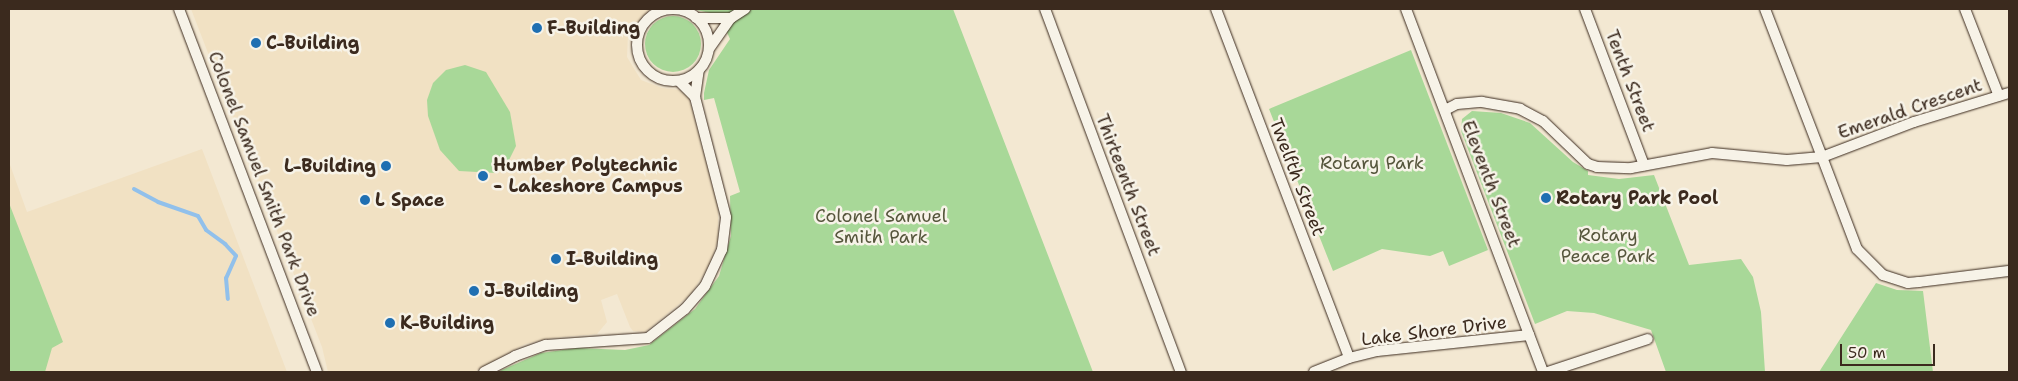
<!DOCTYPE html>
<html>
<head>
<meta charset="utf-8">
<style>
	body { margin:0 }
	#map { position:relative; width:2018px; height:381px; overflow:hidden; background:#f3e8d2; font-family:"Shantell Sans",sans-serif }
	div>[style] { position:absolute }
	.built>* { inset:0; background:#f1e1c3 }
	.green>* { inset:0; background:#a8d898 }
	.round { border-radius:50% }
	.stream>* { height:4px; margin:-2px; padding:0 2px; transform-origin:2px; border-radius:2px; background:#91c0eb }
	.roads { filter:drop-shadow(0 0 1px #3b2a1e) drop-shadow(0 0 1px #3b2a1e) }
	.minor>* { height:10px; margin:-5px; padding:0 5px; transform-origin:5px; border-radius:5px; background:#f7f3e8 }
	.minor>.ring { margin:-5px; padding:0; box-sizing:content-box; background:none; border:10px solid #f7f3e8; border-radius:50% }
	.dots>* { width:14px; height:14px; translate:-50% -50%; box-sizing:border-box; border:2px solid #f7f3e8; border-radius:50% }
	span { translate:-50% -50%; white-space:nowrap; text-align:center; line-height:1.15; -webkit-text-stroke:5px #f7f3e8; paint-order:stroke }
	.poi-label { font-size:18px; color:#3b2a1e; font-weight:700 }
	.left { translate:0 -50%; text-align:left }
	.right { translate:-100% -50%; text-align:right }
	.street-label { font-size:18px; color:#3b2a1e }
	.park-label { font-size:18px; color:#56563c }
	.frame { position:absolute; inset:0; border:10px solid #3b2a1e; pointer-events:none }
	.scale { position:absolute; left:1840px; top:344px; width:95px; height:22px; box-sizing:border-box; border:2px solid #3b2a1e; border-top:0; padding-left:6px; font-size:15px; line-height:18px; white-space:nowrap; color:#3b2a1e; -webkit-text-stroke:4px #f7f3e8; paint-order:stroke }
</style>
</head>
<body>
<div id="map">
	<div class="built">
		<i style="clip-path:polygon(191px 9px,650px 9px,628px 34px,627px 57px,641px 80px,662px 88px,680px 90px,689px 98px,718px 207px,718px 239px,711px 262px,691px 294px,645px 332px,633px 331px,630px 327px,617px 294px,601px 300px,607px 322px,597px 334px,552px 338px,525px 344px,474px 372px,328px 372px,322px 347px)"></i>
		<i style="clip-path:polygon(202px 149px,287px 372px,9px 372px,9px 162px,27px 212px)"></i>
	</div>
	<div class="green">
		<i style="clip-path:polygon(692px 9px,953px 9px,1093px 372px,497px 372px,541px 353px,577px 348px,625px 350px,649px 345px,695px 309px,719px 276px,731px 236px,730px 196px,740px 192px,714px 98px,704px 100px,704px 93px,709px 70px,730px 39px,719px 15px)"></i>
		<i class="round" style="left:645px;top:16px;width:56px;height:56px"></i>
		<i style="clip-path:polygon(1411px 50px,1488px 250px,1449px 266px,1443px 251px,1430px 256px,1382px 249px,1333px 271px,1269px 109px)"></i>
		<i style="clip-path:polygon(465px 65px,486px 72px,510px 112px,516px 146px,508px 162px,496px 173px,459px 171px,440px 150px,428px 116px,427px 100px,433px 83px,446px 70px)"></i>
		<i style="clip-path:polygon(1472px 111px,1501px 113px,1530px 123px,1573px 162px,1588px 171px,1588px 175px,1619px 179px,1654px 175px,1689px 265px,1741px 259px,1753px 277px,1761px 312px,1765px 372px,1666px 372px,1651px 330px,1594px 313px,1567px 311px,1535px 324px,1461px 131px,1462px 119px)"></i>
		<i style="clip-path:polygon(9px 203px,63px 342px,52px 348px,45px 372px,9px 372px)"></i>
		<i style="clip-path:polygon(1876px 283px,1897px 290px,1923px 291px,1933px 372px,1819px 372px)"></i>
	</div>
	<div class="stream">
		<i style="left:134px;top:189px;width:27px;rotate:28deg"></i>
		<i style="left:158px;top:202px;width:42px;rotate:19.3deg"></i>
		<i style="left:198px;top:216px;width:16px;rotate:60deg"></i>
		<i style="left:206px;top:230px;width:24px;rotate:36deg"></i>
		<i style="left:225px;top:244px;width:16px;rotate:47deg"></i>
		<i style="left:236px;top:256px;width:24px;rotate:114deg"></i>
		<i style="left:226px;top:278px;width:21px;rotate:85deg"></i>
	</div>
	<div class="roads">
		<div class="minor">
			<i style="left:179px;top:9px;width:388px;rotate:69.2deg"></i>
			<i style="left:1045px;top:9px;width:388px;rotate:69.5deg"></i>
			<i style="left:1216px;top:9px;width:373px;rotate:69.1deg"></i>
			<i style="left:1406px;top:9px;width:388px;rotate:69.3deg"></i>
			<i style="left:1585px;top:9px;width:167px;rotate:69.3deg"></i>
			<i style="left:1765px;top:9px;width:159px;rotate:68.9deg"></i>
			<i style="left:1822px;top:157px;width:98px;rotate:-20.8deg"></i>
			<i style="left:1914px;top:122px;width:99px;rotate:-17deg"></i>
			<i style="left:1965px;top:9px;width:93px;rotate:68.7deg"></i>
			<i class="ring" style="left:637px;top:9px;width:62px;height:62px"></i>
			<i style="left:696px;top:18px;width:35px"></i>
			<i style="left:709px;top:49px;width:38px;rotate:-55deg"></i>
			<i style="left:731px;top:18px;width:17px;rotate:-33deg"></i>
			<i style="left:679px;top:81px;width:23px;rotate:45deg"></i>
			<i style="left:1445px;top:110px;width:13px;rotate:-27deg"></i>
			<i style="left:1457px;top:104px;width:25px;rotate:-5deg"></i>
			<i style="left:1482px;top:102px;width:39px;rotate:10deg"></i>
			<i style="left:1520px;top:109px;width:26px;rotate:28deg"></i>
			<i style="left:1543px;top:121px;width:62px;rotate:43.7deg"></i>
			<i style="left:1588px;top:164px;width:9px;rotate:18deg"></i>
			<i style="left:1597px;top:167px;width:34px;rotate:2deg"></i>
			<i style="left:1631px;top:168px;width:82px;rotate:-10.5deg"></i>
			<i style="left:1712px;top:153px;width:75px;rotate:5.3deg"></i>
			<i style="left:1787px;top:160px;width:35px;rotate:-5deg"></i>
			<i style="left:1822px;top:157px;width:98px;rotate:69.2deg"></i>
			<i style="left:1857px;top:249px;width:37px;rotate:45deg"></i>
			<i style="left:1883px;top:275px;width:26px;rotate:18deg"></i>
			<i style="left:1908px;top:283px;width:11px;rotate:-5deg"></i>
			<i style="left:1919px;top:282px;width:91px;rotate:-7deg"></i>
			<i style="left:484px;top:372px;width:35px;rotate:-27deg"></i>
			<i style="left:515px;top:356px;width:33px;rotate:-20deg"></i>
			<i style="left:546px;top:345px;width:102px;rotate:-3.9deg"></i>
			<i style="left:648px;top:338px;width:47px;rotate:-38.1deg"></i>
			<i style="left:685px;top:309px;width:30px;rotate:-49deg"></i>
			<i style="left:705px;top:286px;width:40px;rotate:-65deg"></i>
			<i style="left:722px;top:250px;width:33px;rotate:-83deg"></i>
			<i style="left:726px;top:217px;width:124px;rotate:-104.5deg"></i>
			<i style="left:695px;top:97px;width:27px;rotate:-82deg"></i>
			<i style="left:1314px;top:372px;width:38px;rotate:-22deg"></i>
			<i style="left:1349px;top:358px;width:29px;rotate:-14deg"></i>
			<i style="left:1377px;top:351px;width:153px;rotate:-6deg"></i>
			<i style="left:1548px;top:372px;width:105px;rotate:-18.3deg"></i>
		</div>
	</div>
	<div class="dots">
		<i style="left:537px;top:28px;background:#1f6fb2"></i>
		<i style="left:256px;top:43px;background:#1f6fb2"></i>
		<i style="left:386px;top:166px;background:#1f6fb2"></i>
		<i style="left:483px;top:176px;background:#1f6fb2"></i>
		<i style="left:1546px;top:198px;background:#1f6fb2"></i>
		<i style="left:365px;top:200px;background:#1f6fb2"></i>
		<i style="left:556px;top:259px;background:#1f6fb2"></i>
		<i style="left:474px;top:291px;background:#1f6fb2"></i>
		<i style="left:390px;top:323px;background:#1f6fb2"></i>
	</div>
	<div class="poi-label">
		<span class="left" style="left:547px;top:28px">F-Building</span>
		<span class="left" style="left:266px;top:43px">C-Building</span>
		<span class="right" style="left:376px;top:166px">L-Building</span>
		<span class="left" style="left:493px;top:176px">Humber Polytechnic<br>- Lakeshore Campus</span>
		<span class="left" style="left:1556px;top:198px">Rotary Park Pool</span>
		<span class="left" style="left:375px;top:200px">L Space</span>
		<span class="left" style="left:566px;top:259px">I-Building</span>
		<span class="left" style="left:484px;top:291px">J-Building</span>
		<span class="left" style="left:400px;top:323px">K-Building</span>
	</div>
	<div class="street-label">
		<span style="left:1630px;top:81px;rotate:69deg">Tenth Street</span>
		<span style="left:1910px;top:109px;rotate:-19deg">Emerald Crescent</span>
		<span style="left:1297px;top:177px;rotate:69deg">Twelfth Street</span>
		<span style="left:264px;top:184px;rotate:69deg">Colonel Samuel Smith Park Drive</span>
		<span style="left:1491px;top:184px;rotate:69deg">Eleventh Street</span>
		<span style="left:1128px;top:185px;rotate:69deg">Thirteenth Street</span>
		<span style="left:1434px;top:331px;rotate:-7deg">Lake Shore Drive</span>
	</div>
	<div class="park-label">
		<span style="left:1372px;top:163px">Rotary Park</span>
		<span style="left:881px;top:227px">Colonel Samuel<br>Smith Park</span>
		<span style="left:1608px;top:246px">Rotary<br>Peace Park</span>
	</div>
	<div class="frame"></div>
	<div class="scale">50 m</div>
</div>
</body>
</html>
